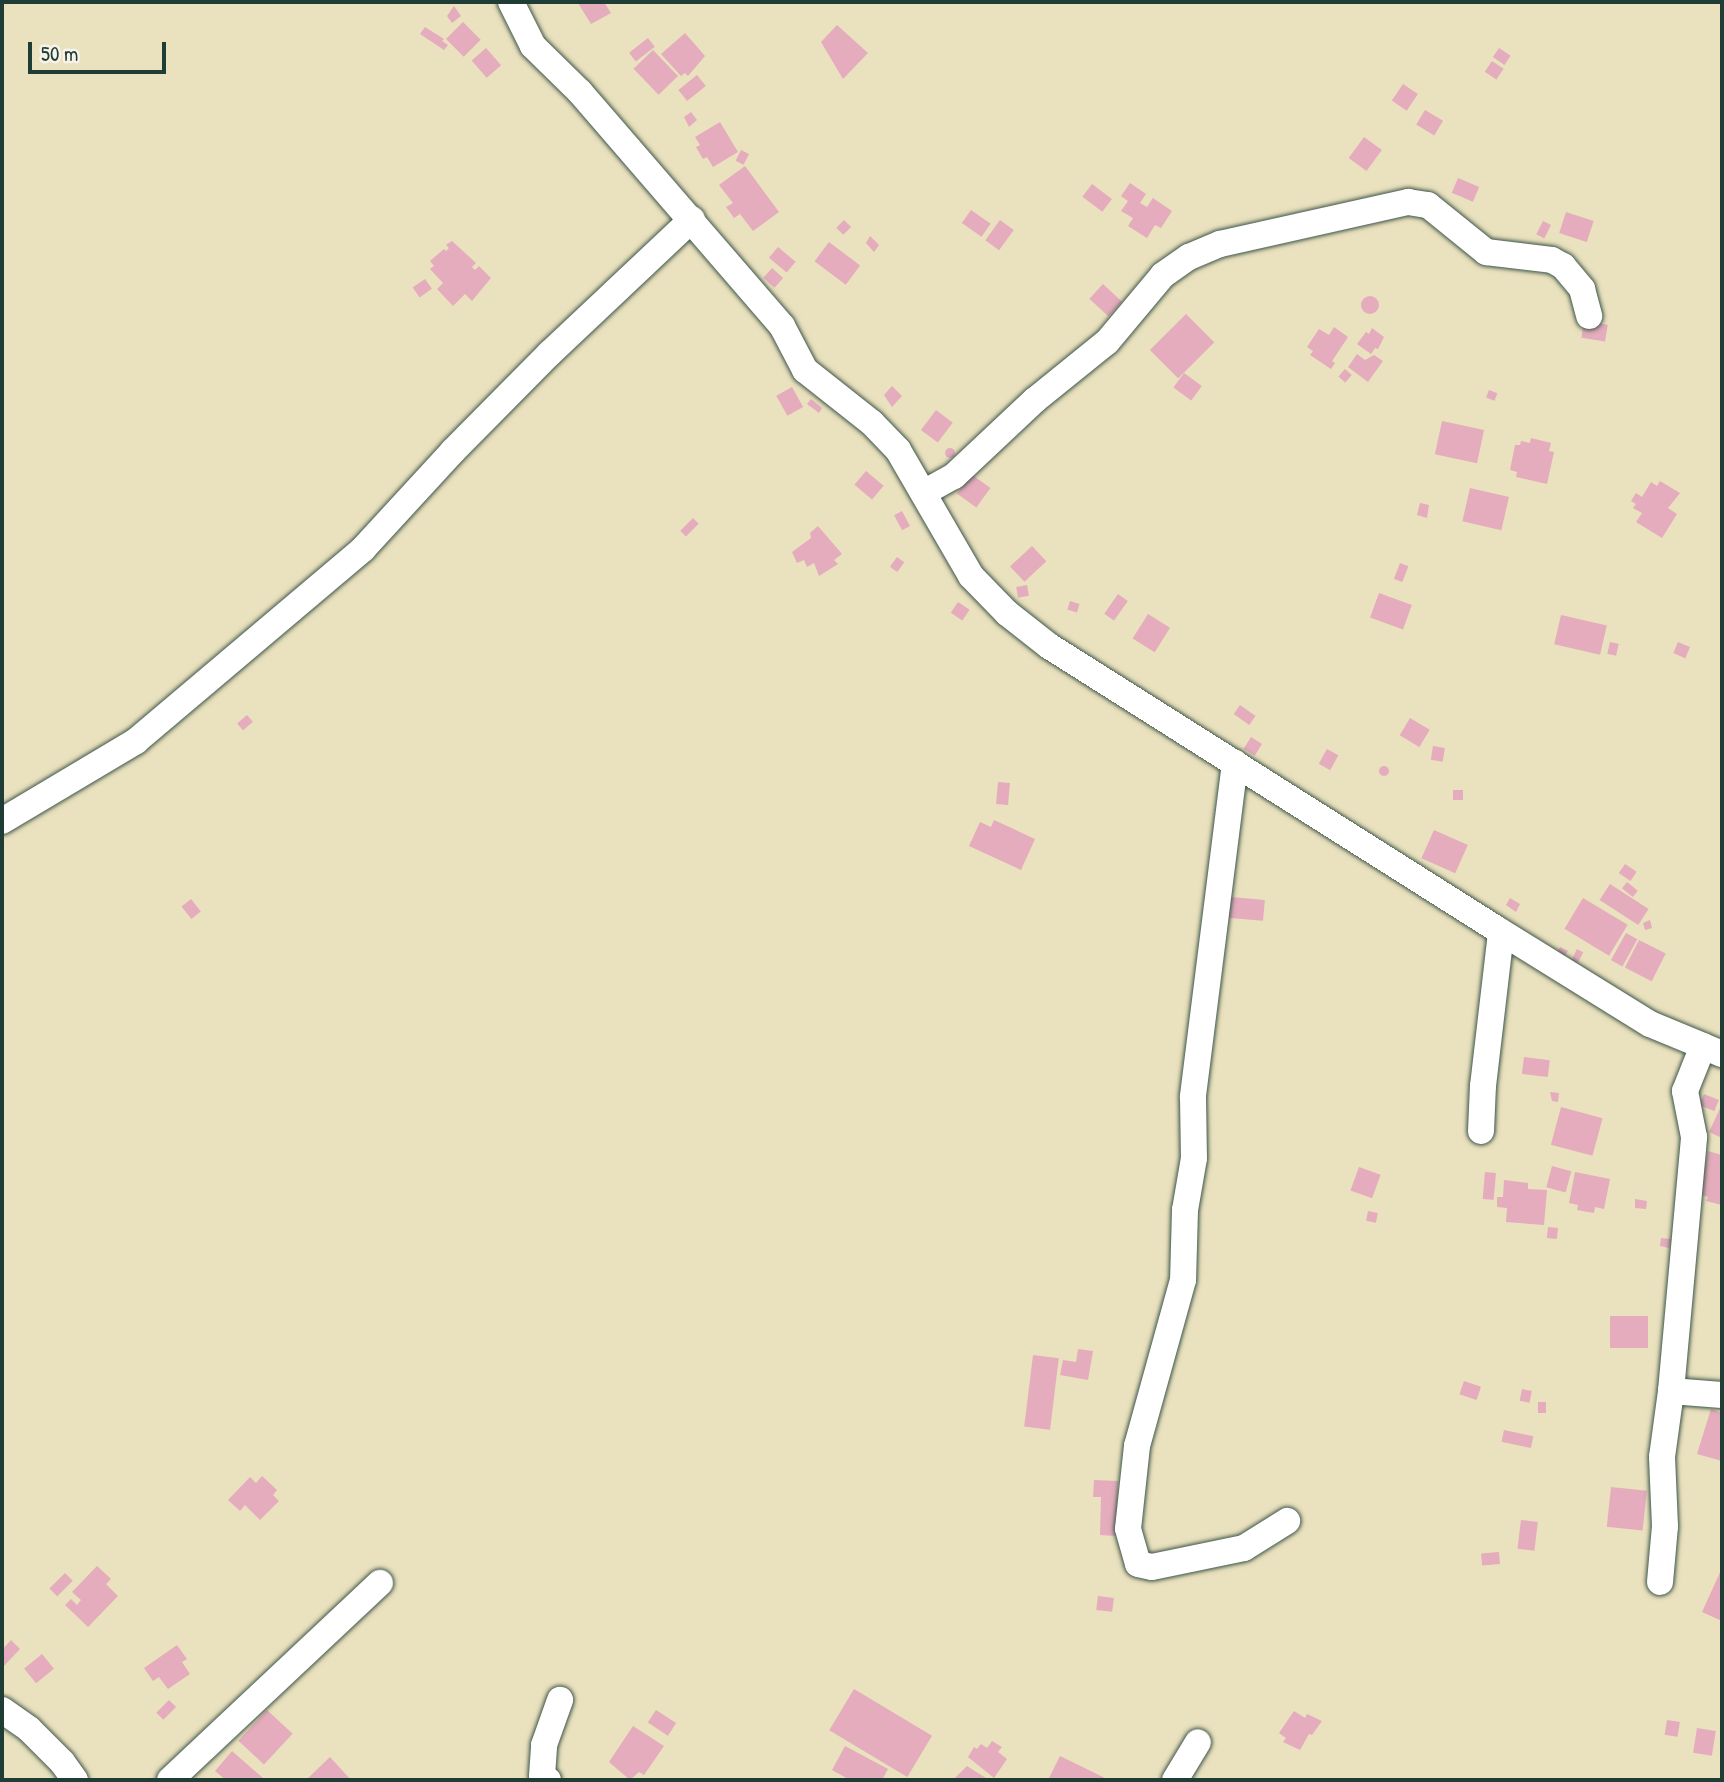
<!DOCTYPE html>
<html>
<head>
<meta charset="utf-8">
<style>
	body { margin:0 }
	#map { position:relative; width:1724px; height:1782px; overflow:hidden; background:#eae1be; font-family:"Patrick Hand",sans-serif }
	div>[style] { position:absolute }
	.building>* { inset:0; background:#e4acbd; transform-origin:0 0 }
	.round { border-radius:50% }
	.roads { filter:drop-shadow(0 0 2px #3d5649) drop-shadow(0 0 2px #3d5649) }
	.minor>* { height:26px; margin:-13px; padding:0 13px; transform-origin:13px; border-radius:13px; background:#fff }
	span { translate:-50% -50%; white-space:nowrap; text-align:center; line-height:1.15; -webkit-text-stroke:5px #f7f3e8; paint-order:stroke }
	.frame { position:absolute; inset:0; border:4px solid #1f3d34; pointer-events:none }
	.scale { position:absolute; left:28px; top:42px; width:138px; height:32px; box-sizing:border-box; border:4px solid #1f3d34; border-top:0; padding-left:9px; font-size:21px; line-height:24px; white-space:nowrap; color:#1f3d34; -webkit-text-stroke:5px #f7f3e8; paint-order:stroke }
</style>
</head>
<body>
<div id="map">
	<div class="building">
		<i style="clip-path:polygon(604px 2px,611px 13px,591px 24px,578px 3px)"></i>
		<i style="clip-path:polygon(454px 6px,461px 16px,452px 23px,447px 16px)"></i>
		<i style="left:463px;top:22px;width:25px;height:24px;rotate:45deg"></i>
		<i style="clip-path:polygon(837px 25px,868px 53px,843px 79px,821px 42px)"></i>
		<i style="clip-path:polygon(425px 27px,444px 39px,442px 41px,448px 45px,444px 50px,420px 34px)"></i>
		<i style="clip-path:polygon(685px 33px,705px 56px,688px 76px,685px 73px,681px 76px,661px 54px)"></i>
		<i style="left:648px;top:38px;width:11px;height:24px;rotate:52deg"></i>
		<i style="left:486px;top:48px;width:23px;height:19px;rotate:49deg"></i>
		<i style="left:1499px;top:48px;width:14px;height:11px;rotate:34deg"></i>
		<i style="left:653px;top:50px;width:36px;height:27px;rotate:46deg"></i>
		<i style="left:1492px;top:61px;width:14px;height:13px;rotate:34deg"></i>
		<i style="left:697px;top:75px;width:14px;height:24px;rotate:51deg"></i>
		<i style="left:1403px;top:84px;width:18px;height:20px;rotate:34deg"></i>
		<i style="left:1425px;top:110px;width:21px;height:17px;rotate:31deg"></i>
		<i style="clip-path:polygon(691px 112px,697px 120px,689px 127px,684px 117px)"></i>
		<i style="clip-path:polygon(720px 122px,738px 152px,713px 167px,707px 157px,703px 159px,696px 147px,700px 145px,695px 137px)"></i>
		<i style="left:1364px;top:137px;width:22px;height:26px;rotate:36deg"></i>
		<i style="left:741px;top:150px;width:9px;height:12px;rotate:27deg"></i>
		<i style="clip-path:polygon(745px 166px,779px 212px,753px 231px,740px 214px,734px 218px,726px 207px,733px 203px,719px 185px)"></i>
		<i style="left:1458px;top:178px;width:23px;height:16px;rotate:23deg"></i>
		<i style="clip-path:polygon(1130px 183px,1146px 194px,1140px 203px,1147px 207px,1153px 198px,1172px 211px,1161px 228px,1155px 225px,1147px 238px,1128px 226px,1133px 218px,1121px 211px,1128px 201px,1121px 196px)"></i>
		<i style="left:1092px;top:184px;width:25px;height:16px;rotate:37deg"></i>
		<i style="left:971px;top:210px;width:24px;height:16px;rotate:35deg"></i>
		<i style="left:1566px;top:212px;width:29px;height:22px;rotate:18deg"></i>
		<i style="left:844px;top:220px;width:10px;height:11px;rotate:45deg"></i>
		<i style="left:1000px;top:220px;width:17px;height:25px;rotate:36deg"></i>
		<i style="left:1543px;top:221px;width:9px;height:15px;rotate:27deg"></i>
		<i style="clip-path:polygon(870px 236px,879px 245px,874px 252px,866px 243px)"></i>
		<i style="clip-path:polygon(452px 241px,476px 263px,472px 267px,475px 270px,479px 266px,491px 278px,472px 301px,465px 294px,453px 306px,437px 289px,443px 283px,430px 269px,434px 266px,430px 261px,444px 249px,446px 251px,449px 248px,446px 245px)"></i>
		<i style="left:829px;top:242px;width:39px;height:24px;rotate:37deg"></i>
		<i style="left:778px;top:247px;width:23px;height:14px;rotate:40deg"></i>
		<i style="left:772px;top:268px;width:15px;height:13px;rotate:42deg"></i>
		<i style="left:425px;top:279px;width:12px;height:15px;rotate:55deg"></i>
		<i style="left:1103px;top:284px;width:26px;height:20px;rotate:43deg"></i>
		<i class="round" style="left:1361px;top:296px;width:18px;height:18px"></i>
		<i style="left:1186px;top:314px;width:40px;height:51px;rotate:45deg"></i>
		<i style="left:1584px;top:321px;width:24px;height:17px;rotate:9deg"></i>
		<i style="clip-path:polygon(1334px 327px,1348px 337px,1332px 361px,1335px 363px,1331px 369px,1310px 355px,1313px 351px,1307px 347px,1319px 329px,1329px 335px)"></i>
		<i style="clip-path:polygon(1372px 328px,1384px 337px,1378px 349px,1375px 348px,1371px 354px,1357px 344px,1366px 332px,1369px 334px)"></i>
		<i style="clip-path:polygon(1357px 354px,1365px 360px,1374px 355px,1383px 361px,1368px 382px,1348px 367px)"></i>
		<i style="left:1345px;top:369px;width:9px;height:10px;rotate:41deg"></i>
		<i style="left:1184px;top:373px;width:22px;height:18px;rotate:36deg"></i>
		<i style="clip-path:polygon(892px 386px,902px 396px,892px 407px,884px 395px)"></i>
		<i style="left:792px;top:387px;width:23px;height:18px;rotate:61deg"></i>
		<i style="left:1489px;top:390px;width:9px;height:8px;rotate:21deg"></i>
		<i style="clip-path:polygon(811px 399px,822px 408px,819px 413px,807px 404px)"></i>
		<i style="left:936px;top:410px;width:21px;height:25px;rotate:37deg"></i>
		<i style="left:1442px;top:421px;width:43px;height:34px;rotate:12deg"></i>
		<i style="clip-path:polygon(1531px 438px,1551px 443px,1549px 451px,1554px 452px,1547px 484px,1516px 477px,1517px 472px,1510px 470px,1515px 445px,1520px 445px,1521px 441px,1530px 443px)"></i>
		<i class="round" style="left:945px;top:448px;width:10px;height:10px"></i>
		<i style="left:866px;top:471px;width:23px;height:18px;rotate:40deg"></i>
		<i style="left:971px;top:474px;width:24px;height:24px;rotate:36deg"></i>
		<i style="clip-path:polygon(1660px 481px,1680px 493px,1668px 508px,1677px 514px,1662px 538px,1636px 522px,1642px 513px,1633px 508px,1636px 504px,1631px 501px,1636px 493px,1642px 497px,1651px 482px,1657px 486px)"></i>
		<i style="left:1470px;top:488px;width:40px;height:34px;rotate:13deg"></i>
		<i style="clip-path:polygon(1420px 503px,1429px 505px,1427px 518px,1417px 515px)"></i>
		<i style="left:902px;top:511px;width:17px;height:9px;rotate:62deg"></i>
		<i style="left:693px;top:518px;width:8px;height:18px;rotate:45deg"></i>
		<i style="clip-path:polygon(818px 526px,842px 554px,834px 560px,838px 564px,819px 576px,814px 563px,807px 567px,804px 560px,797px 563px,792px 552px,811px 538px,810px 533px)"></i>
		<i style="left:1032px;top:546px;width:21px;height:30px;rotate:47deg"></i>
		<i style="left:897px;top:557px;width:9px;height:12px;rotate:36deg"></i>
		<i style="left:1400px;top:563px;width:9px;height:17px;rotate:21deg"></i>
		<i style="left:1027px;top:585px;width:11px;height:11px;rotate:80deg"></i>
		<i style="left:1379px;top:593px;width:35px;height:26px;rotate:20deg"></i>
		<i style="left:1118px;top:594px;width:12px;height:24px;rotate:35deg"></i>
		<i style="left:1070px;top:601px;width:10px;height:9px;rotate:17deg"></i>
		<i style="left:958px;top:602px;width:14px;height:13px;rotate:34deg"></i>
		<i style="left:1148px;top:614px;width:26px;height:29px;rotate:32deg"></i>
		<i style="left:1561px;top:615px;width:47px;height:30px;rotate:13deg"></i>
		<i style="left:1610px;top:642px;width:9px;height:12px;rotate:13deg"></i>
		<i style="left:1678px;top:642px;width:13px;height:12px;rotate:23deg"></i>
		<i style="left:1240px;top:705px;width:19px;height:11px;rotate:35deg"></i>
		<i style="left:247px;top:715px;width:9px;height:13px;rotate:49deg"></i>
		<i style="left:1410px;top:718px;width:23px;height:20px;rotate:31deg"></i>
		<i style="left:1251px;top:737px;width:13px;height:14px;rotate:32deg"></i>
		<i style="left:1433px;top:746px;width:12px;height:14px;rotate:9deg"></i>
		<i style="left:1327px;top:749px;width:13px;height:17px;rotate:29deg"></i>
		<i class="round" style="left:1379px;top:766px;width:10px;height:10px"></i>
		<i style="left:998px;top:782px;width:12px;height:22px;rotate:5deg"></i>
		<i style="left:1453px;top:790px;width:10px;height:10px"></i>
		<i style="clip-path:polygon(994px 820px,1035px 839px,1021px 870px,969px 846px,980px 822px,991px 827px)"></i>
		<i style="left:1434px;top:830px;width:37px;height:31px;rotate:24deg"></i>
		<i style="left:1625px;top:864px;width:14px;height:11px;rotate:34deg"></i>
		<i style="left:1627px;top:882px;width:14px;height:8px;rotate:39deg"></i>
		<i style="left:1610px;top:884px;width:46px;height:19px;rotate:33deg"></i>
		<i style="left:1220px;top:896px;width:45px;height:21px;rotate:5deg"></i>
		<i style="clip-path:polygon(1510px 898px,1520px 904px,1516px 912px,1506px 905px)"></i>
		<i style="left:1583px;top:898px;width:52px;height:36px;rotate:31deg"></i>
		<i style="left:191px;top:899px;width:16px;height:12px;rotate:52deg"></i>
		<i style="clip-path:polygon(1650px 920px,1652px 928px,1645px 930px,1643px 923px)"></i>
		<i style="left:1626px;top:933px;width:13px;height:31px;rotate:29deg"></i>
		<i style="left:1639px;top:940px;width:30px;height:31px;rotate:27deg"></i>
		<i style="clip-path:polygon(1560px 947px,1568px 951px,1563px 958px,1556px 953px)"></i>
		<i style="left:1577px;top:949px;width:7px;height:12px;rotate:27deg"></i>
		<i style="left:1524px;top:1057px;width:26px;height:17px;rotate:7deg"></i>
		<i style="clip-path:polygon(1550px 1092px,1559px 1093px,1558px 1102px,1552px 1101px)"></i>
		<i style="left:1704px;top:1094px;width:16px;height:12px;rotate:22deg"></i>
		<i style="clip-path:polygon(1722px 1104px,1722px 1138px,1709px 1132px)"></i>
		<i style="left:1561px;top:1107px;width:43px;height:39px;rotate:15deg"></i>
		<i style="clip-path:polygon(1708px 1151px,1722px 1155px,1722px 1205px,1706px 1201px,1708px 1197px,1699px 1194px)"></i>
		<i style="left:1552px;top:1166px;width:20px;height:22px;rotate:15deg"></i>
		<i style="left:1359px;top:1167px;width:23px;height:25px;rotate:20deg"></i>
		<i style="left:1485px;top:1172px;width:11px;height:27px;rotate:5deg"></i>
		<i style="clip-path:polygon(1575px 1172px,1610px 1179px,1604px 1209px,1595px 1207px,1594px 1213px,1577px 1210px,1578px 1205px,1569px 1203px)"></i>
		<i style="clip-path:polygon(1504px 1180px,1528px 1183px,1528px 1189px,1547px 1190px,1544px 1225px,1506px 1222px,1507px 1208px,1497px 1207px,1497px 1197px,1503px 1197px)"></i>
		<i style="clip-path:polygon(1635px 1199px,1647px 1201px,1646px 1209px,1635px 1208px)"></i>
		<i style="left:1368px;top:1211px;width:10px;height:10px;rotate:11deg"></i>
		<i style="left:1548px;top:1227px;width:10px;height:11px;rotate:6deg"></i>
		<i style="clip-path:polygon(1661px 1238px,1671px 1239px,1669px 1248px,1660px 1246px)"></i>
		<i style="left:1610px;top:1316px;width:38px;height:32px"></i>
		<i style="clip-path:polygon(1078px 1349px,1093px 1351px,1088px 1380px,1060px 1375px,1063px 1360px,1076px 1362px)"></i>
		<i style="left:1033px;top:1355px;width:26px;height:72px;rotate:7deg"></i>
		<i style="left:1464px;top:1381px;width:18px;height:14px;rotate:19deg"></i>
		<i style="left:1522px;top:1389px;width:10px;height:12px;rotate:11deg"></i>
		<i style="left:1538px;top:1402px;width:8px;height:11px"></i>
		<i style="clip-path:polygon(1711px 1409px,1722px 1413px,1722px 1461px,1697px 1454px)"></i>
		<i style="left:1504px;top:1430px;width:30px;height:12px;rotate:12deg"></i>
		<i style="clip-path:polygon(262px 1476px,277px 1490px,273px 1495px,279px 1501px,260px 1520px,245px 1505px,240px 1511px,228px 1500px,250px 1477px,256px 1483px)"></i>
		<i style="clip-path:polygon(1094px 1480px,1118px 1481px,1116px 1536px,1100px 1535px,1101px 1497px,1093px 1497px)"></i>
		<i style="left:1611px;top:1487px;width:36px;height:40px;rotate:6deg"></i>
		<i style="left:1521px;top:1520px;width:17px;height:29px;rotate:7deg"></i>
		<i style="left:1499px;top:1552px;width:12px;height:18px;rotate:85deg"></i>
		<i style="clip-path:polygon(97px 1566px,111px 1579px,106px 1584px,118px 1596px,88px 1627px,65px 1605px,71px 1599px,77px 1605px,81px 1600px,72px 1592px)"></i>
		<i style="clip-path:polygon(1722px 1568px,1722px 1621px,1702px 1612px)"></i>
		<i style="left:65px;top:1573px;width:11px;height:22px;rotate:45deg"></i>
		<i style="left:1098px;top:1596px;width:16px;height:14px;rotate:7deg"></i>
		<i style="clip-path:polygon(11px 1640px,20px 1649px,2px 1668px,2px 1650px)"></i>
		<i style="clip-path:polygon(177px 1645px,187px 1659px,182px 1662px,190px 1674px,168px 1689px,159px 1677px,153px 1681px,144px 1668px)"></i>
		<i style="left:42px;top:1654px;width:19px;height:23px;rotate:51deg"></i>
		<i style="left:854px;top:1689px;width:91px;height:48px;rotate:31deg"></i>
		<i style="left:169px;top:1700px;width:10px;height:18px;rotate:45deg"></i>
		<i style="left:267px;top:1710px;width:35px;height:42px;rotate:43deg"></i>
		<i style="left:656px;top:1710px;width:24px;height:15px;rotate:33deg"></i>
		<i style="clip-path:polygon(1294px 1711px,1305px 1718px,1307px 1714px,1322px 1721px,1312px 1735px,1309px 1734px,1300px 1750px,1283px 1742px,1286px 1738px,1279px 1733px)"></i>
		<i style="left:1667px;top:1720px;width:13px;height:15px;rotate:9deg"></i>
		<i style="clip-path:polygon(633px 1726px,664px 1746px,644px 1775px,639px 1772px,630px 1780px,609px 1762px)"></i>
		<i style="left:1697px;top:1728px;width:19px;height:25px;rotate:9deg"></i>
		<i style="clip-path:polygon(992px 1741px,1002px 1747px,998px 1752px,1007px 1759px,994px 1778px,968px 1757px,974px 1747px,977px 1749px,981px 1744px,987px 1748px)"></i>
		<i style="clip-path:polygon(845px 1746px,888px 1769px,882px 1780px,850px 1780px,832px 1770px)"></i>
		<i style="clip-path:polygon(232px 1751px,263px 1778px,261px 1780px,226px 1780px,215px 1771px)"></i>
		<i style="clip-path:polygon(1060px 1756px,1105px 1778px,1103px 1780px,1048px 1780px)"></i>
		<i style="clip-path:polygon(330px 1757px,351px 1780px,306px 1780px)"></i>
		<i style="clip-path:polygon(967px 1766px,989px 1780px,953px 1780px)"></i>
	</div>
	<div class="roads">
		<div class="minor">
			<i style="left:511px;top:2px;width:49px;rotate:63.4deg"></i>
			<i style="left:533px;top:46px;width:66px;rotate:44.4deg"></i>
			<i style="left:580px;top:92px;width:309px;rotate:49.2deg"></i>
			<i style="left:782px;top:326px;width:50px;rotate:62.4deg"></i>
			<i style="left:805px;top:370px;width:85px;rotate:38.3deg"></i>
			<i style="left:872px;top:423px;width:37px;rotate:46deg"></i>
			<i style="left:898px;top:450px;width:146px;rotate:59.9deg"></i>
			<i style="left:971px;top:576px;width:52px;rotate:45.8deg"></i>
			<i style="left:1007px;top:613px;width:53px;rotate:38.2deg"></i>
			<i style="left:1049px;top:646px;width:528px;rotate:32.3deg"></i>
			<i style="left:1495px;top:928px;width:182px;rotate:31.8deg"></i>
			<i style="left:1650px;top:1024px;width:57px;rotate:22.5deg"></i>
			<i style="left:925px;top:492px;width:33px;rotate:-29deg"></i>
			<i style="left:954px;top:476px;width:111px;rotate:-43.2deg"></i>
			<i style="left:1035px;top:400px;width:92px;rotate:-38.9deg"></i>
			<i style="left:1107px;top:342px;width:87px;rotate:-50.1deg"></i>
			<i style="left:1163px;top:275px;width:32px;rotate:-35deg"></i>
			<i style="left:1189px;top:257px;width:34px;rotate:-23deg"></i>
			<i style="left:1220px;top:244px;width:193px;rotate:-12.6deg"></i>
			<i style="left:1408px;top:202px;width:20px;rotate:9deg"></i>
			<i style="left:1428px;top:205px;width:75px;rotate:39deg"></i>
			<i style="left:1486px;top:252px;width:66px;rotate:6.9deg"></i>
			<i style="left:1552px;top:260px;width:13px;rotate:29deg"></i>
			<i style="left:1563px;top:266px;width:30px;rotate:50deg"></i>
			<i style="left:1582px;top:289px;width:28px;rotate:75deg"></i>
			<i style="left:1235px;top:763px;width:337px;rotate:97.2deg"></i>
			<i style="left:1193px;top:1097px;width:61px;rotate:89.1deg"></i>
			<i style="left:1194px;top:1158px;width:53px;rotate:99.8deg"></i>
			<i style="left:1185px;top:1210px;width:70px;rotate:91.6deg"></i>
			<i style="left:1183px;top:1280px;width:172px;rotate:105.5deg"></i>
			<i style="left:1137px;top:1446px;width:83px;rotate:96.2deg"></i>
			<i style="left:1128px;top:1529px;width:36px;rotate:74deg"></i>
			<i style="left:1138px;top:1564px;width:14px;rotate:12deg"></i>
			<i style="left:1152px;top:1567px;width:94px;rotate:-11.7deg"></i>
			<i style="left:1244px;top:1548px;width:51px;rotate:-32.1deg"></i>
			<i style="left:2px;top:821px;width:156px;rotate:-30.8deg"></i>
			<i style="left:136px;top:741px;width:297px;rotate:-40.2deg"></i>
			<i style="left:363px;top:549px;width:133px;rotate:-47.4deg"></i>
			<i style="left:453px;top:451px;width:138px;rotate:-45.3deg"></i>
			<i style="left:550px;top:353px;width:195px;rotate:-43.3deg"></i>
			<i style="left:1481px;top:1131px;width:45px;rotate:-87.5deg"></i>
			<i style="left:1483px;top:1086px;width:155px;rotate:-83.3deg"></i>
			<i style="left:1671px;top:1391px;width:255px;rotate:-84.8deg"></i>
			<i style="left:1694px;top:1137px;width:47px;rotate:-101.1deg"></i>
			<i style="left:1685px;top:1091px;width:48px;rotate:-68.2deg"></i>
			<i style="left:1703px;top:1046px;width:21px;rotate:23deg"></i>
			<i style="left:1660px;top:1582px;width:56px;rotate:-84.9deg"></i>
			<i style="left:1665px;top:1526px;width:69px;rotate:-92.5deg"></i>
			<i style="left:1662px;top:1457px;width:67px;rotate:-82.2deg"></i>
			<i style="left:1671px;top:1391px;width:51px;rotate:4.5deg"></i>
			<i style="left:2px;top:1710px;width:33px;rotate:35deg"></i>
			<i style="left:29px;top:1729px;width:47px;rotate:45deg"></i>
			<i style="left:62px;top:1762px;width:22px;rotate:54deg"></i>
			<i style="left:170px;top:1780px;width:288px;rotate:-43.2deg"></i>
			<i style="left:548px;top:1780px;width:7px;rotate:-146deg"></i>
			<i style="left:542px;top:1776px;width:31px;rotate:-86deg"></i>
			<i style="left:544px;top:1745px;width:48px;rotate:-70.4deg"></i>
			<i style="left:1175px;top:1780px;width:44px;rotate:-58.8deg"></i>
		</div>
	</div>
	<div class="frame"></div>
	<div class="scale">50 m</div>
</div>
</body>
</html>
